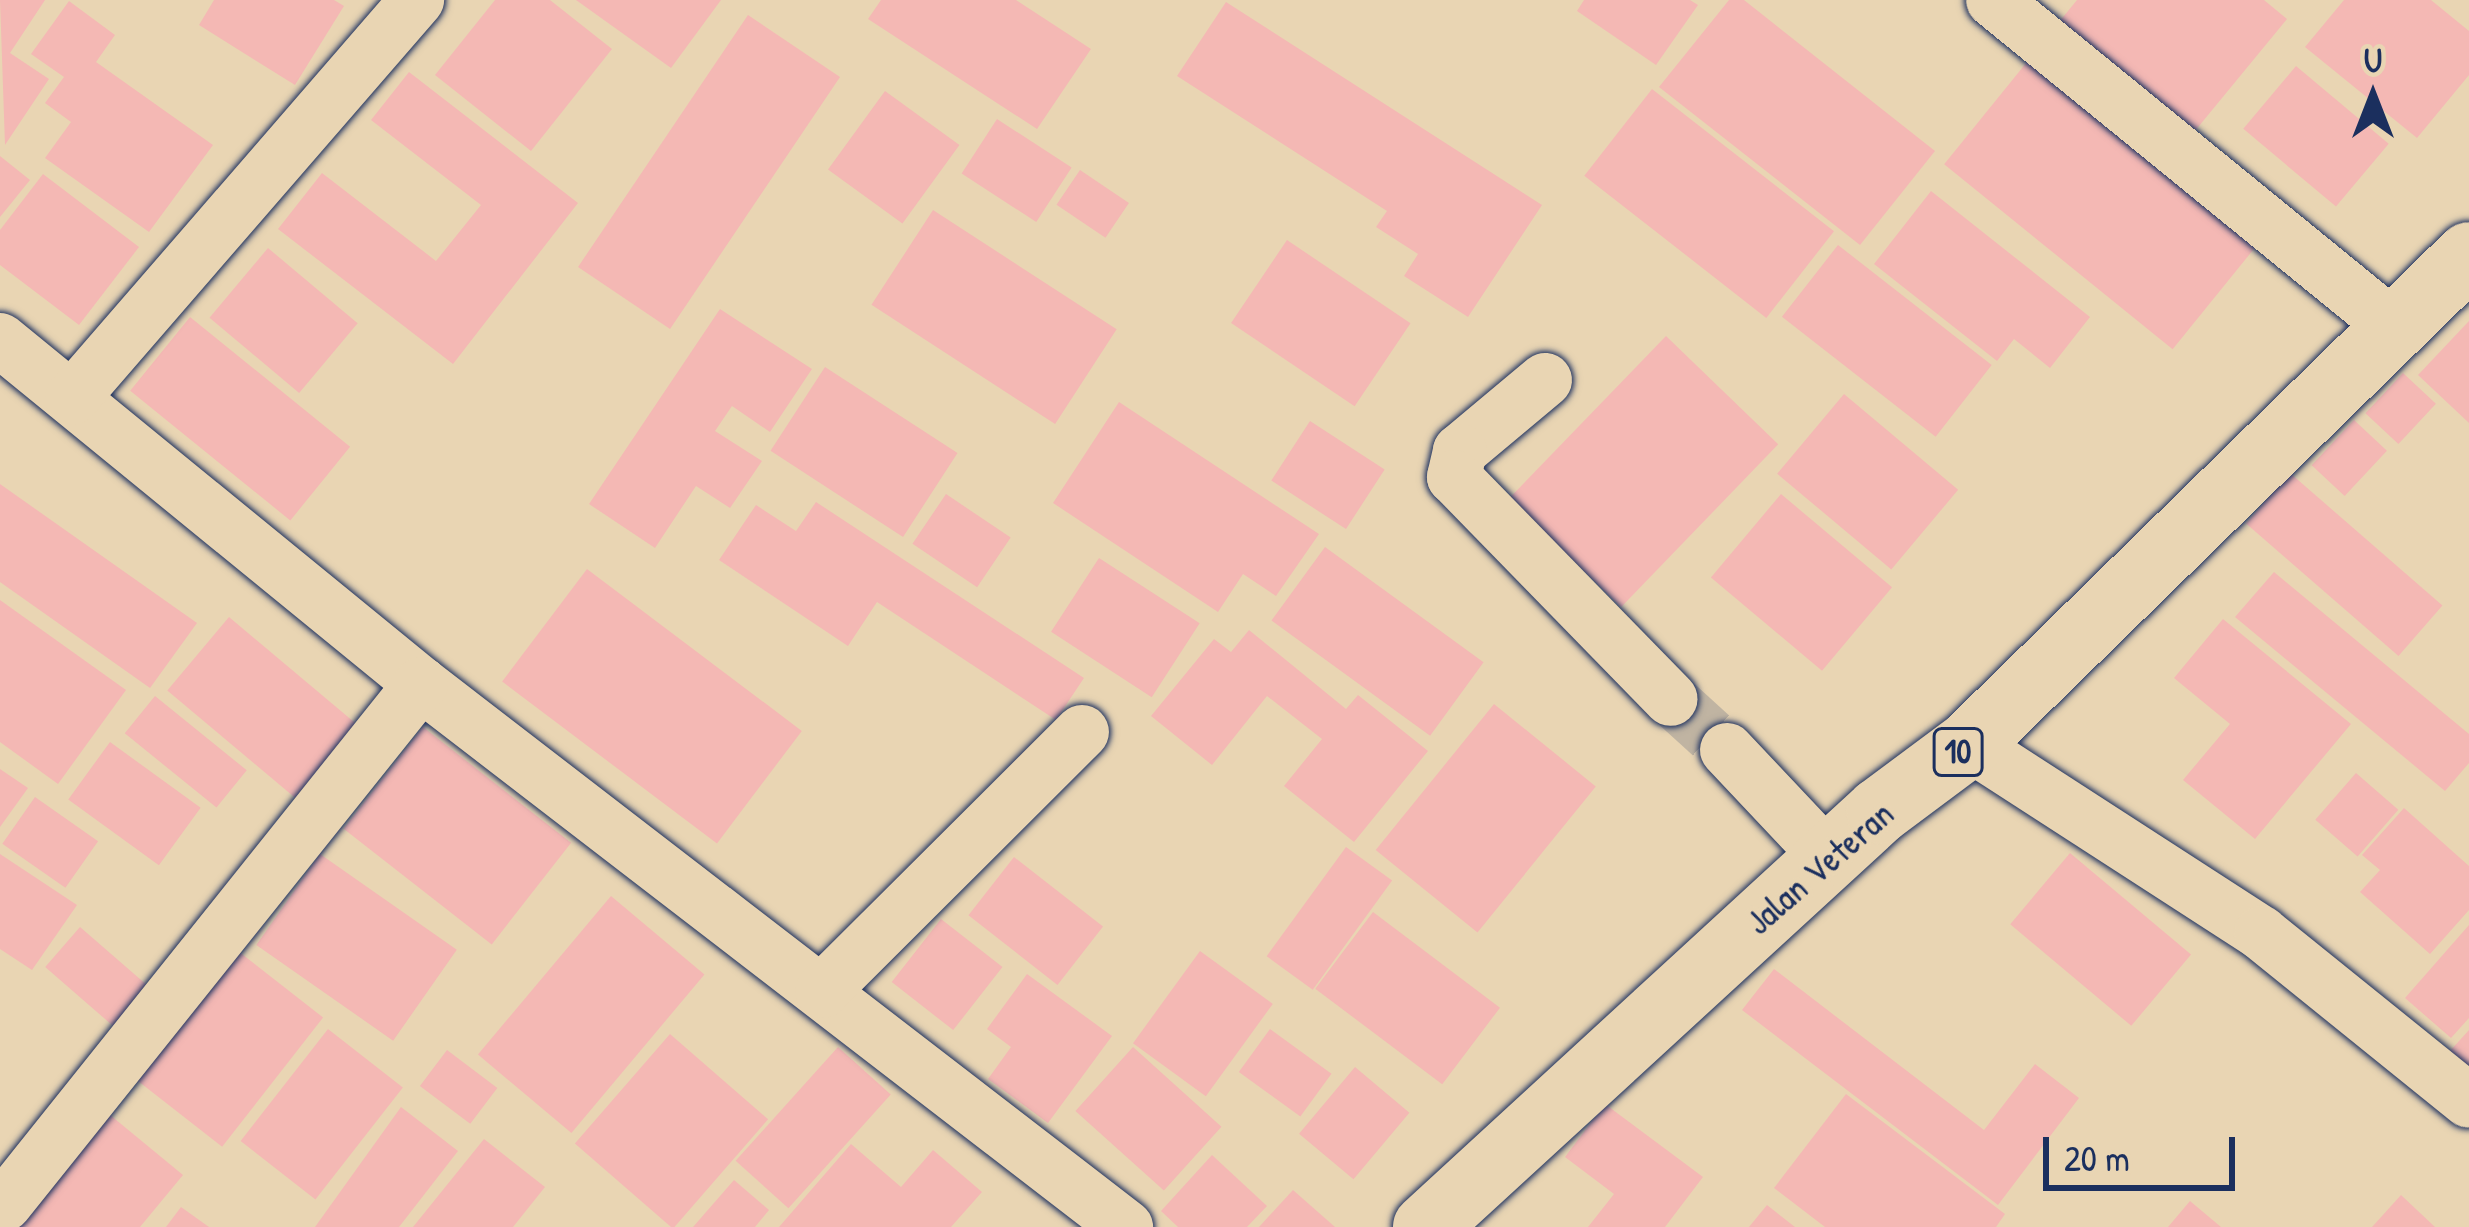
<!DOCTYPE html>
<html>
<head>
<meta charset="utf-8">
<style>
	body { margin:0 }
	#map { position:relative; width:2469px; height:1227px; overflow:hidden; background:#e9d5b3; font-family:"Patrick Hand",sans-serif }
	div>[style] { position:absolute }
	.building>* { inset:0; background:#f4b8b4; transform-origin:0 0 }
	.street-tunnel>* { height:54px; margin-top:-27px; transform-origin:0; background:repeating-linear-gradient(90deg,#c0b4a2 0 54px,transparent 0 81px) }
	.roads { filter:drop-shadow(0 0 3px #1b2f5e) drop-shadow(0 0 3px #1b2f5e) }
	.street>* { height:54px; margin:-27px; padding:0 27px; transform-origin:27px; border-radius:27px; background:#e9d5b3 }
	.highway>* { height:66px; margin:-33px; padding:0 33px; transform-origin:33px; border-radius:33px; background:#e9d5b3 }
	span { translate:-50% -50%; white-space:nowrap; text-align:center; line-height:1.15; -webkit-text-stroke:10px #e9d5b3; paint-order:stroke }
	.shield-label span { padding:3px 9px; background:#e9d5b3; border:3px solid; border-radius:9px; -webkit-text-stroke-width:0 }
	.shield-label { font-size:33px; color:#1b2f5e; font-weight:700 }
	.street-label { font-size:36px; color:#1b2f5e }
	.north { position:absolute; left:2313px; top:36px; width:120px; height:120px; -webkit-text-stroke:9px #e9d5b3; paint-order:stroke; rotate:0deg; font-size:33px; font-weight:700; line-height:48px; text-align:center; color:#1b2f5e }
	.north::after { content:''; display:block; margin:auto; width:42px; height:54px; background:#1b2f5e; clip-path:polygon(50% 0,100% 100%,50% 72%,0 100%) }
	.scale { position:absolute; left:2043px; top:1137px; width:192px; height:54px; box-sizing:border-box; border:6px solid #1b2f5e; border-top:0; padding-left:15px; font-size:36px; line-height:42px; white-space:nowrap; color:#1b2f5e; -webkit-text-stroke:9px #e9d5b3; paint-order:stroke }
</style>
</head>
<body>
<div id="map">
	<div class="building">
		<i style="clip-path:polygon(0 0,45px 0,10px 53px,49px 79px,5px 145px)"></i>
		<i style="clip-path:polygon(214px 0,334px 0,344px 6px,295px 85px,199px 25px)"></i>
		<i style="clip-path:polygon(495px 0,550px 0,612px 49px,531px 151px,435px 75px)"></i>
		<i style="clip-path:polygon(576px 0,721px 0,671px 68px)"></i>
		<i style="clip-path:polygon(881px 0,1016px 0,1091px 49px,1037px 129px,868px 19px)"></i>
		<i style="clip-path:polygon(1584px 0,1690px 0,1698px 5px,1656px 65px,1577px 11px)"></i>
		<i style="clip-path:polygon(1729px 0,1744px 0,1935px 151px,1860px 245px,1659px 87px)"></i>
		<i style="clip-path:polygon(2077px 0,2264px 0,2287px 19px,2185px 143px,2050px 33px)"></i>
		<i style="clip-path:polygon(2344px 0,2431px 0,2469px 31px,2469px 75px,2417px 138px,2305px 47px)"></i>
		<i style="clip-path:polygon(69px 1px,115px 35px,96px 62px,213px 145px,149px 232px,45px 158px,71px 122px,45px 103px,64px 77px,31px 54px)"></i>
		<i style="clip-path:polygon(1226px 2px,1542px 205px,1468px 317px,1404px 276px,1418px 254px,1376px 227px,1387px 211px,1177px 76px)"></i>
		<i style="left:748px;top:15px;width:111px;height:304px;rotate:34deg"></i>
		<i style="left:2031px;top:57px;width:294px;height:138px;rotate:39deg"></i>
		<i style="left:2296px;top:66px;width:121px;height:82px;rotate:40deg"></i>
		<i style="clip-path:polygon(409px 72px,578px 203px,453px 364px,278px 229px,322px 173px,436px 261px,481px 205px,371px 120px)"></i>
		<i style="left:1652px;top:89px;width:231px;height:110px;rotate:38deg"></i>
		<i style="left:885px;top:91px;width:92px;height:97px;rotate:36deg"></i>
		<i style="left:997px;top:119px;width:89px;height:65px;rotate:33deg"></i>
		<i style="clip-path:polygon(0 156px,30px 180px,0 217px)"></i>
		<i style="left:1080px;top:170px;width:59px;height:42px;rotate:34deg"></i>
		<i style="clip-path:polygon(43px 174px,139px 247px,79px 325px,0 265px,0 230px)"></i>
		<i style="clip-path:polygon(1931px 191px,2090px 317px,2050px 368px,2014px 339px,1997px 361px,1874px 264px)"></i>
		<i style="left:933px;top:210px;width:219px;height:113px;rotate:33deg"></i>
		<i style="left:1287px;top:240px;width:149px;height:100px;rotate:34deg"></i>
		<i style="left:1838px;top:245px;width:195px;height:91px;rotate:38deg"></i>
		<i style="left:268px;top:248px;width:117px;height:91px;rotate:40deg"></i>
		<i style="clip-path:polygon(720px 309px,812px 369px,770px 432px,732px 406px,715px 431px,762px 461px,730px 508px,696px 486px,655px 548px,589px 504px)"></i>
		<i style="left:190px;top:317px;width:206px;height:95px;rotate:39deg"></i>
		<i style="clip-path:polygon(2469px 321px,2469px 423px,2418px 375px)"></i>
		<i style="left:1666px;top:336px;width:156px;height:226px;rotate:44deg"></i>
		<i style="left:825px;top:367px;width:158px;height:100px;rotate:33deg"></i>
		<i style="left:2403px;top:373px;width:45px;height:55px;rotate:43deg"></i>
		<i style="left:1844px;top:394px;width:149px;height:104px;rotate:40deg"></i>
		<i style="clip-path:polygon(1119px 402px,1319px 534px,1276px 596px,1243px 574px,1218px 612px,1053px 503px)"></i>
		<i style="left:2354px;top:420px;width:45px;height:62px;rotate:43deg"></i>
		<i style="left:1310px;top:421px;width:89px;height:71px;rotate:33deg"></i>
		<i style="left:2290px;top:473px;width:202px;height:67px;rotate:41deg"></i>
		<i style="clip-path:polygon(0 484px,197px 623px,150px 688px,0 582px)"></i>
		<i style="left:946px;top:494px;width:78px;height:60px;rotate:34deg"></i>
		<i style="left:1781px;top:494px;width:145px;height:109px;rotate:40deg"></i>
		<i style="clip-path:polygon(816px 502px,1084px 678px,1056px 720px,877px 602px,848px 646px,719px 560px,756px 505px,796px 531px)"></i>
		<i style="left:1325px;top:547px;width:196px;height:91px;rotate:36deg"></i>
		<i style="left:1099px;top:558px;width:120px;height:88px;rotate:33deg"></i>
		<i style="left:587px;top:569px;width:269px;height:141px;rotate:37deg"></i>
		<i style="clip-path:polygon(2274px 572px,2469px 734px,2469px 763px,2445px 791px,2235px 617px)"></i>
		<i style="clip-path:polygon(0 600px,126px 690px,58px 784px,0 742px)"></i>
		<i style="left:229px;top:617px;width:171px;height:96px;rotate:40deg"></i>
		<i style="clip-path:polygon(2223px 619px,2351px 724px,2255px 839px,2183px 780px,2230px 724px,2174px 678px)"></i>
		<i style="clip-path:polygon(1249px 630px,1346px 709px,1358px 695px,1428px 751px,1354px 842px,1284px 786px,1322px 739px,1267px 696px,1212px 765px,1151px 716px,1214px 639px,1231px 652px)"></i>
		<i style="left:155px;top:696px;width:118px;height:48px;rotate:39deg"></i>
		<i style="left:1494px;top:704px;width:131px;height:188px;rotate:39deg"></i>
		<i style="left:423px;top:727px;width:188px;height:129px;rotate:38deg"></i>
		<i style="left:110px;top:742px;width:112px;height:71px;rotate:36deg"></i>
		<i style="clip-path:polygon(0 769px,28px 788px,0 827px)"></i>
		<i style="left:2356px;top:773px;width:56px;height:62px;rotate:41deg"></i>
		<i style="left:35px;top:797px;width:77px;height:57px;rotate:35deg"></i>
		<i style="clip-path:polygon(2404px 808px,2469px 866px,2469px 910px,2430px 954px,2360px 892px,2380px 870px,2362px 855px)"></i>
		<i style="left:1346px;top:847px;width:57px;height:135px;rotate:36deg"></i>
		<i style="left:2070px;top:853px;width:158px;height:93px;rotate:40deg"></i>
		<i style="clip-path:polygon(0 854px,77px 905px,32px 970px,0 949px)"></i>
		<i style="left:320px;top:854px;width:167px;height:111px;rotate:35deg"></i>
		<i style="left:1014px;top:857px;width:113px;height:74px;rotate:38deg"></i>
		<i style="left:611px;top:896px;width:122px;height:207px;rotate:40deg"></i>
		<i style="left:1373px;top:912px;width:159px;height:96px;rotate:37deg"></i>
		<i style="left:941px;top:919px;width:78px;height:80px;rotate:38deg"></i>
		<i style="clip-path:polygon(2469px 925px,2469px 1018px,2451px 1038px,2405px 998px)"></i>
		<i style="left:80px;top:927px;width:92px;height:53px;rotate:41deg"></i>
		<i style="left:238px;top:951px;width:108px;height:164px;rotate:38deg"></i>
		<i style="left:1200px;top:951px;width:90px;height:114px;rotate:36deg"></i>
		<i style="clip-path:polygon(1774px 969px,1984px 1130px,2035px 1064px,2079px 1098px,1998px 1205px,1742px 1010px)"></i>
		<i style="clip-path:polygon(1027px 974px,1112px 1036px,1048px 1123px,988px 1079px,1011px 1047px,987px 1029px)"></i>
		<i style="left:328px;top:1029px;width:95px;height:142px;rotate:38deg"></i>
		<i style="left:1270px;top:1029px;width:76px;height:53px;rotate:36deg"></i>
		<i style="clip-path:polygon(2469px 1030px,2469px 1068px,2450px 1051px)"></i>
		<i style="left:670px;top:1034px;width:130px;height:145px;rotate:41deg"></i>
		<i style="left:838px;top:1047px;width:71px;height:153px;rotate:42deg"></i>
		<i style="left:1133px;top:1047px;width:119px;height:86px;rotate:42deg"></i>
		<i style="left:447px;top:1050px;width:63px;height:45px;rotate:37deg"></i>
		<i style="left:1355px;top:1067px;width:71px;height:87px;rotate:40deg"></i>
		<i style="clip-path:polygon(1846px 1094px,2005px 1214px,1996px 1227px,1825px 1227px,1774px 1188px)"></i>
		<i style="clip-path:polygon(1605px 1104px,1703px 1177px,1665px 1227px,1588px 1227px,1614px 1194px,1565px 1157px)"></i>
		<i style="clip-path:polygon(98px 1105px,183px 1175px,140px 1227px,0 1227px)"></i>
		<i style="clip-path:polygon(401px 1107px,458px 1151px,399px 1227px,315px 1227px)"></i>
		<i style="clip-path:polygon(484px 1139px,545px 1187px,513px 1227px,413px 1227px)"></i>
		<i style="clip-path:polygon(851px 1144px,901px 1187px,933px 1150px,982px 1192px,951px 1227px,779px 1227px)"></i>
		<i style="clip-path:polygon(1212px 1155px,1267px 1206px,1247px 1227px,1178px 1227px,1161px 1211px)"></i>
		<i style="clip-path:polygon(734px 1180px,769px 1210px,755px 1227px,693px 1227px)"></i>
		<i style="clip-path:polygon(1293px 1190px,1335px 1227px,1259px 1227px)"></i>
		<i style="clip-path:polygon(2401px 1195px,2435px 1227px,2372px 1227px)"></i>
		<i style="clip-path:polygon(2190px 1201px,2221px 1227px,2168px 1227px)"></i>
		<i style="clip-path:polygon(1767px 1205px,1795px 1227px,1749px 1227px)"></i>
		<i style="clip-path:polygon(181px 1207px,209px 1227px,166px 1227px)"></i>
	</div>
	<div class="street-tunnel">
		<i style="left:1671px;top:699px;width:76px;rotate:42.3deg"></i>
	</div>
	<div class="roads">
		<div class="street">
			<i style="left:1993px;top:0;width:516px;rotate:39.18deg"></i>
			<i style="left:0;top:340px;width:544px;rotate:39.25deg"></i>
			<i style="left:421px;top:684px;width:890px;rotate:37.6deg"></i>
			<i style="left:1545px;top:380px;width:111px;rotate:140.1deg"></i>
			<i style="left:1460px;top:451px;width:27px;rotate:103deg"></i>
			<i style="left:1454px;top:477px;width:310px;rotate:45.7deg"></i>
			<i style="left:72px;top:398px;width:527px;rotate:-49.08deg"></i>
			<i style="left:1969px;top:744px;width:348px;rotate:32.9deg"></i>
			<i style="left:2261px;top:933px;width:267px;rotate:38.9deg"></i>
			<i style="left:1727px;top:750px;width:147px;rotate:46.7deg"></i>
			<i style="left:822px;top:991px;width:367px;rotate:-44.9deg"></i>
			<i style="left:5px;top:1204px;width:666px;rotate:-51.34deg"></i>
		</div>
		<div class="highway">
			<i style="left:1426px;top:1227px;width:615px;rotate:-42.56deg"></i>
			<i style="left:1879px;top:811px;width:112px;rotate:-36.7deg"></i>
			<i style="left:1969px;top:744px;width:699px;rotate:-44.36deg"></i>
		</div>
	</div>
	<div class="shield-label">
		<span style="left:1958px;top:752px">10</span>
	</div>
	<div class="street-label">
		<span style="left:1819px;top:867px;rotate:-41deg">Jalan Veteran</span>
	</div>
	<div class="north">U</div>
	<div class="scale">20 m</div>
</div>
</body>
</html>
